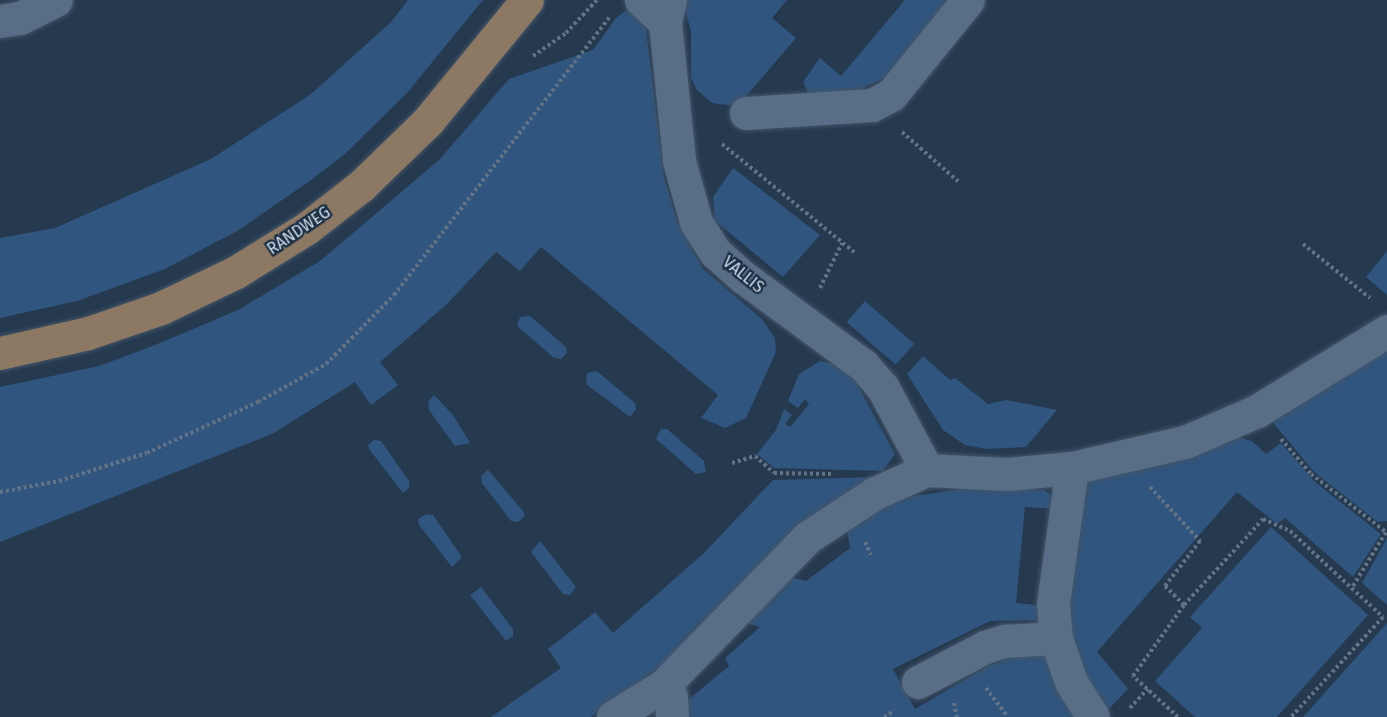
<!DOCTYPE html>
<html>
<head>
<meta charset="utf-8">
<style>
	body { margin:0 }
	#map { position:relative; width:1387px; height:717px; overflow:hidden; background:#25394f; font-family:"Fira Sans",sans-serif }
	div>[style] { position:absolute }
	.green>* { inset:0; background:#30557e; transform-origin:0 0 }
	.path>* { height:4px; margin-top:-2px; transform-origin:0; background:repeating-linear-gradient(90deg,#627386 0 3px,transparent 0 6px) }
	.roads { filter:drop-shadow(0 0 2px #445567) drop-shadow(0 0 2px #445567) }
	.minor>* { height:33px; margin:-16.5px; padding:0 16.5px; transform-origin:16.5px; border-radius:16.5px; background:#586d86 }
	.major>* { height:33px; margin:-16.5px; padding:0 16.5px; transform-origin:16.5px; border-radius:16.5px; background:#8c7863 }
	span { translate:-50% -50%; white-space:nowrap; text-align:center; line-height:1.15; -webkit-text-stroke:4.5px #1b2f44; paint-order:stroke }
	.street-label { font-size:16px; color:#d0dcea }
</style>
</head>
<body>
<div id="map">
	<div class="green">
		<i style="clip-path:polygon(408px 0,483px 0,407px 93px,345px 154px,311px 180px,239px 230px,165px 269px,77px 301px,0 318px,0 238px,55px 228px,211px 159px,311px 94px,391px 22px)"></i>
		<i style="clip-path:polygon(682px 0,787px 0,772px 18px,796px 38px,741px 102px,735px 106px,712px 103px,697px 90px,691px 78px,691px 31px)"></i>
		<i style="clip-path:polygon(905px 0,949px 0,883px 79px,856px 91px,809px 94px,803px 82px,820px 58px,841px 76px)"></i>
		<i style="clip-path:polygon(628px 9px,640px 15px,646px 29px,664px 177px,678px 224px,703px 269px,762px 319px,775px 338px,776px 352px,746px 418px,725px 428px,701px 418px,718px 395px,541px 247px,520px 271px,496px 252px,446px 305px,380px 362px,398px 385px,371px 405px,355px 382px,274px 433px,0 542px,0 387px,99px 366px,155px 345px,238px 310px,320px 261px,439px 160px,509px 79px,593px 50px,616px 18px)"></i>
		<i style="clip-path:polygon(733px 168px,820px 235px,783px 277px,715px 221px,713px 197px)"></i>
		<i style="clip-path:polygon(1387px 251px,1387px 295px,1366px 277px)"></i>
		<i style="left:865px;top:301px;width:65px;height:28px;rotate:41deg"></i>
		<i style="clip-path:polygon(530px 316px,566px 347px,567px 353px,561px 359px,553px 357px,517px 326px,520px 317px)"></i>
		<i style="clip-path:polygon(1387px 346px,1387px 521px,1378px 522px,1314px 472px,1270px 419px)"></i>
		<i style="clip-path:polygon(923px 356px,950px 380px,955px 378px,988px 404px,1007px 400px,1057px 410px,1026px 447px,987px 449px,965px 445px,943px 430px,907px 374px)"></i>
		<i style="clip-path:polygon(820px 361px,839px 365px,857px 384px,895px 454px,883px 471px,774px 468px,757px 454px,776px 430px,784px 409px,792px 415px,785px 424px,790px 427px,809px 404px,805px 399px,798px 408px,788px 401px,799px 374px)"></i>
		<i style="clip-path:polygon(597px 371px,635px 403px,636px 409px,630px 417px,586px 384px,587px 373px)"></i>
		<i style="clip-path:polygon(434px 395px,453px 415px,470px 443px,455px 446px,429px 410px,428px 402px)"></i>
		<i style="clip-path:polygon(661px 429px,667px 429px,704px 461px,706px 472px,696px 474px,656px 439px)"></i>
		<i style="clip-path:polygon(1237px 437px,1252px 441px,1266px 454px,1281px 443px,1315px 482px,1381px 534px,1353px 577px,1285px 518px,1277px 524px,1237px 492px,1097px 652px,1128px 689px,1105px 713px,1080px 675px,1067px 610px,1080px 495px,1088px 480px)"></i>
		<i style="clip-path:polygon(374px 440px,381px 441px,409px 481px,409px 488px,403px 493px,369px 449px,368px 445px)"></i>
		<i style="clip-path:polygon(488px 470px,523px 511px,525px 516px,518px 522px,511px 521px,482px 483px,481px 476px)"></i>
		<i style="clip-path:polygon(877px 477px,673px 657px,591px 717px,491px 717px,561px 668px,548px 649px,595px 612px,613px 633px,704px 553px,773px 480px)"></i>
		<i style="clip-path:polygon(962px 489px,1029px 489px,1044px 490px,1054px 497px,1056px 509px,1025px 507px,1016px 603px,1046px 606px,1039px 620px,990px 621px,893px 669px,915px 709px,988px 666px,1018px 654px,1044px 651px,1076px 717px,688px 717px,688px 700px,729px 666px,725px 658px,760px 627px,746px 623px,786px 576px,806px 581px,850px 548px,847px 529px,883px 506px,914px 496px)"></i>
		<i style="clip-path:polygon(427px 514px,433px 515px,462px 557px,452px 567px,419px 525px,418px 519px)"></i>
		<i style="clip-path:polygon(1271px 527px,1368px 615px,1277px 717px,1195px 717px,1155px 681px,1202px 628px,1190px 617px)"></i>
		<i style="clip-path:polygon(1387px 538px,1387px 605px,1362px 583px)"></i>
		<i style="clip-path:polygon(540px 541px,576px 587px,570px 595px,563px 594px,531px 552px)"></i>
		<i style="clip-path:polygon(481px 587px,513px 629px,513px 636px,506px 641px,470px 595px)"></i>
		<i style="clip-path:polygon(1387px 623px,1387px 717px,1303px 717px)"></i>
	</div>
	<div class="path">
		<i style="left:533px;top:56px;width:40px;rotate:-34.9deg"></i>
		<i style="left:566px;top:33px;width:45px;rotate:-46.8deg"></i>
		<i style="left:902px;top:132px;width:77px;rotate:41.3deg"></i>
		<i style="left:722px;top:144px;width:171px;rotate:39.3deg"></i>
		<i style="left:1303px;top:244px;width:86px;rotate:38.9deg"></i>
		<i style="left:820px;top:288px;width:50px;rotate:-63.9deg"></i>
		<i style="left:1281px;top:439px;width:46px;rotate:49.4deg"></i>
		<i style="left:1311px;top:474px;width:95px;rotate:37.7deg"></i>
		<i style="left:732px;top:463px;width:24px;rotate:-17deg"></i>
		<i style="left:755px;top:456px;width:25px;rotate:42deg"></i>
		<i style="left:774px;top:473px;width:60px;rotate:1deg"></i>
		<i style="left:1150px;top:487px;width:74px;rotate:47.2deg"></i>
		<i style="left:1200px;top:541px;width:57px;rotate:127.9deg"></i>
		<i style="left:1165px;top:586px;width:27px;rotate:45deg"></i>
		<i style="left:0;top:492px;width:60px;rotate:-10.6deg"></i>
		<i style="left:59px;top:481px;width:92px;rotate:-17.7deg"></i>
		<i style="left:147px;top:453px;width:122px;rotate:-24.7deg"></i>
		<i style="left:258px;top:402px;width:78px;rotate:-29.2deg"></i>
		<i style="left:326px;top:364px;width:97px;rotate:-45.4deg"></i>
		<i style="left:394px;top:295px;width:352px;rotate:-52.2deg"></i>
		<i style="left:865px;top:542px;width:14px;rotate:65deg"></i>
		<i style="left:1353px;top:586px;width:63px;rotate:-58.6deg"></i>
		<i style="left:986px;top:688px;width:36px;rotate:53deg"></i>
		<i style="left:954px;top:703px;width:14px;rotate:78deg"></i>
		<i style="left:1130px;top:708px;width:26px;rotate:-47deg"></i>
		<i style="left:884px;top:717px;width:12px;rotate:-31deg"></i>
		<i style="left:1178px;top:717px;width:61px;rotate:-137.7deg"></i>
		<i style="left:1133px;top:676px;width:87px;rotate:-54.3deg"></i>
		<i style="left:1184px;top:605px;width:117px;rotate:-47.4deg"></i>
		<i style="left:1263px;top:519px;width:30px;rotate:24deg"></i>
		<i style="left:1290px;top:531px;width:127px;rotate:42.8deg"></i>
		<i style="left:1383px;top:617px;width:136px;rotate:132.6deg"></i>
	</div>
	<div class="roads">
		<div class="minor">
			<i style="left:641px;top:0;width:33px;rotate:43deg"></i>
			<i style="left:670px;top:0;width:23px;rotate:103deg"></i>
			<i style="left:665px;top:22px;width:140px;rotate:84.2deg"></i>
			<i style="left:679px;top:161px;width:63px;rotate:74.4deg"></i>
			<i style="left:696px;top:222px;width:36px;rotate:58deg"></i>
			<i style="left:715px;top:252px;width:38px;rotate:42deg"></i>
			<i style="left:743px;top:277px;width:149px;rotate:36.3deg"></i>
			<i style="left:863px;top:365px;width:30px;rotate:49deg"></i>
			<i style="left:883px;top:388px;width:93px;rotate:61.8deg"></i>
			<i style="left:0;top:21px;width:20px;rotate:-9deg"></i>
			<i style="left:20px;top:18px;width:40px;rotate:-26.6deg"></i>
			<i style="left:746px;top:113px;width:126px;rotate:-3.6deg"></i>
			<i style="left:872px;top:105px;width:21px;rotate:-28deg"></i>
			<i style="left:891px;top:95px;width:122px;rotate:-51deg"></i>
			<i style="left:1072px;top:468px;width:137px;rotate:98deg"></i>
			<i style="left:1053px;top:604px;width:34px;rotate:85deg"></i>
			<i style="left:1056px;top:638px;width:46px;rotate:71.2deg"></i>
			<i style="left:1071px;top:682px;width:41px;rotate:57.8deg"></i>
			<i style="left:918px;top:682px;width:76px;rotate:-27.6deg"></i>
			<i style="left:985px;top:647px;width:20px;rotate:-18deg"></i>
			<i style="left:1004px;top:641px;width:52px;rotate:-3.3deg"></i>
			<i style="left:664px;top:685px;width:14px;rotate:60deg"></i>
			<i style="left:671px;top:697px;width:20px;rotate:87deg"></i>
			<i style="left:613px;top:717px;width:60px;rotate:-32.1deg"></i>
			<i style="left:664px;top:685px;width:206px;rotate:-45.8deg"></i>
			<i style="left:808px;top:537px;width:80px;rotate:-33.3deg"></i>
			<i style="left:875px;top:493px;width:57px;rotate:-23.9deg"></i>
			<i style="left:927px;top:470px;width:80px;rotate:2.9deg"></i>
			<i style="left:1007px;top:474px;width:65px;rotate:-5.3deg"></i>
			<i style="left:1072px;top:468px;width:116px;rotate:-13deg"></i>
			<i style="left:1185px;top:442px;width:78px;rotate:-23.3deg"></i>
			<i style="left:1257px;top:411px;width:153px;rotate:-31.6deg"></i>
		</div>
		<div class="major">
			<i style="left:0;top:353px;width:90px;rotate:-12.8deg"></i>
			<i style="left:88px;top:333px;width:77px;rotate:-18.9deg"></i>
			<i style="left:161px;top:308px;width:83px;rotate:-25.6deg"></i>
			<i style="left:236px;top:272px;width:84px;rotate:-31.8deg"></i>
			<i style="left:307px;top:228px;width:70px;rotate:-38deg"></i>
			<i style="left:362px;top:185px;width:92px;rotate:-44.1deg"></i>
			<i style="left:428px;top:121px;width:156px;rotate:-50.7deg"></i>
		</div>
	</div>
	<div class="street-label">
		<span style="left:299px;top:231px;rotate:-34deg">RANDWEG</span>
		<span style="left:743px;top:275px;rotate:39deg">VALLIS</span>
	</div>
</div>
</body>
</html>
